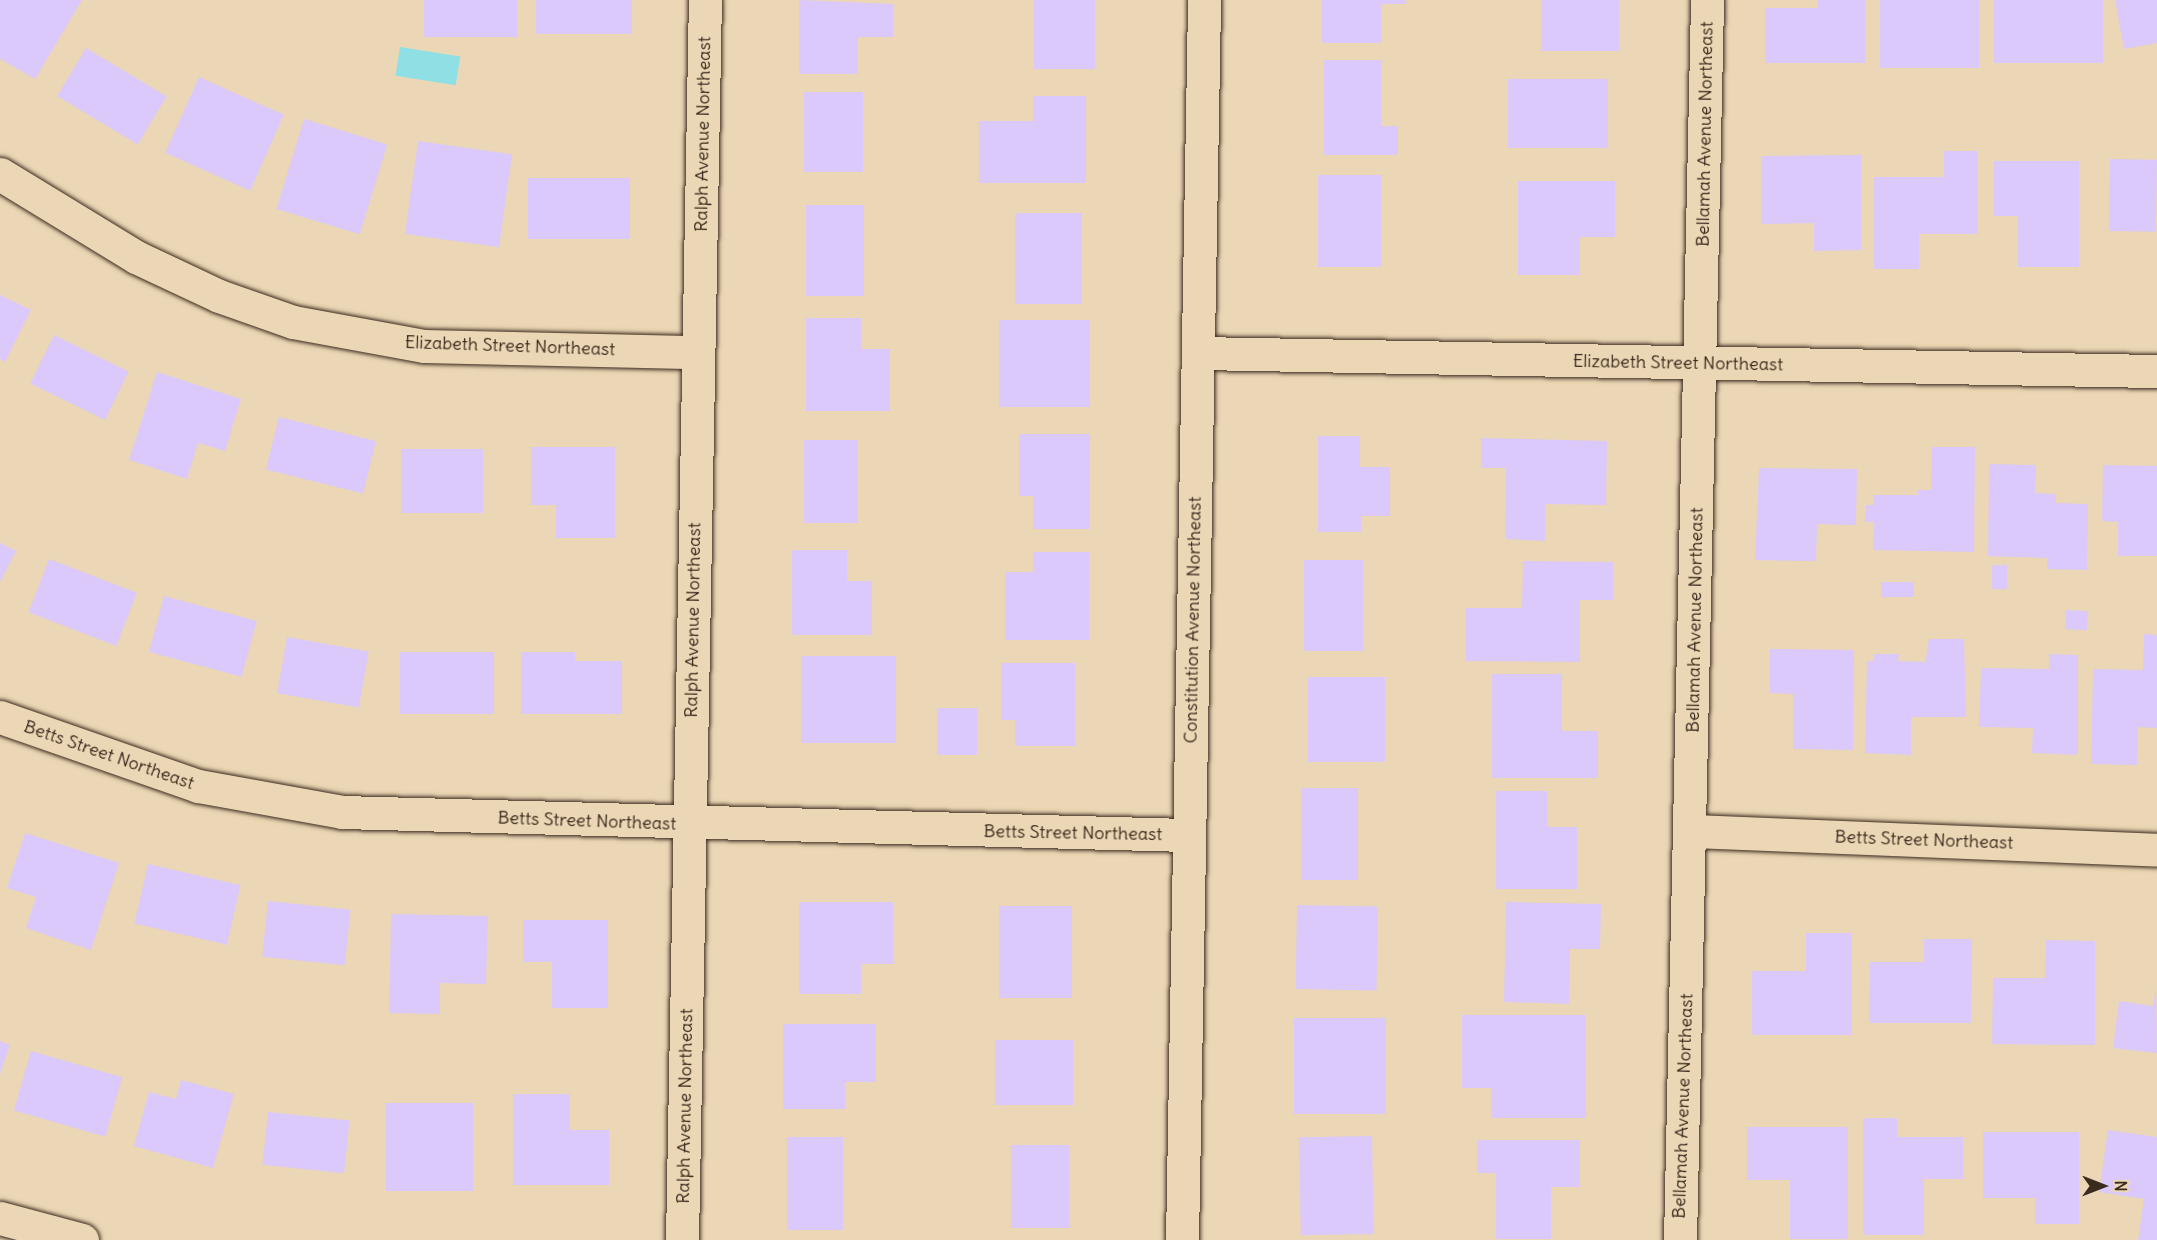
<!DOCTYPE html>
<html>
<head>
<meta charset="utf-8">
<style>
	body { margin:0 }
	#map { position:relative; width:2157px; height:1240px; overflow:hidden; background:#ebd7b5; font-family:Delius,sans-serif }
	div>[style] { position:absolute }
	.water>* { inset:0; background:#8ee0e5; transform-origin:0 0 }
	.building>* { inset:0; background:#dac9fa; transform-origin:0 0 }
	.roads { filter:drop-shadow(0 0 2px #3b2a1e) drop-shadow(0 0 2px #3b2a1e) }
	.minor>* { height:33px; margin:-16.5px; padding:0 16.5px; transform-origin:16.5px; border-radius:16.5px; background:#ebd7b5 }
	.tertiary>* { height:33px; margin:-16.5px; padding:0 16.5px; transform-origin:16.5px; border-radius:16.5px; background:#ebd7b5 }
	span { translate:-50% -50%; white-space:nowrap; text-align:center; line-height:1.15; -webkit-text-stroke:4.5px #ebd7b5; paint-order:stroke }
	.street-label { font-size:18px; color:#3b2a1e }
	.north { position:absolute; left:2073px; top:1156px; width:60px; height:60px; -webkit-text-stroke:4px #ebd7b5; paint-order:stroke; rotate:90deg; font-size:16px; font-weight:700; line-height:24px; text-align:center; color:#3b2a1e }
	.north::after { content:''; display:block; margin:auto; width:21px; height:27px; background:#3b2a1e; clip-path:polygon(50% 0,100% 100%,50% 72%,0 100%) }
</style>
</head>
<body>
<div id="map">
	<div class="water">
		<i style="left:400px;top:47px;width:61px;height:29px;rotate:9deg"></i>
	</div>
	<div class="building">
		<i style="clip-path:polygon(0 0,82px 0,35px 79px,0 59px)"></i>
		<i style="left:424px;top:0;width:93px;height:37px"></i>
		<i style="left:536px;top:0;width:96px;height:34px"></i>
		<i style="clip-path:polygon(799px 0,893px 4px,893px 37px,858px 37px,858px 74px,799px 74px)"></i>
		<i style="left:1034px;top:0;width:61px;height:69px"></i>
		<i style="clip-path:polygon(1322px 0,1405px 0,1405px 4px,1381px 4px,1381px 43px,1322px 43px)"></i>
		<i style="left:1541px;top:0;width:78px;height:51px"></i>
		<i style="clip-path:polygon(1818px 0,1865px 0,1865px 63px,1765px 63px,1765px 8px,1818px 8px)"></i>
		<i style="left:1880px;top:0;width:99px;height:68px"></i>
		<i style="left:1994px;top:0;width:109px;height:63px"></i>
		<i style="clip-path:polygon(2115px 0,2157px 0,2157px 43px,2124px 49px)"></i>
		<i style="left:86px;top:48px;width:94px;height:56px;rotate:31deg"></i>
		<i style="clip-path:polygon(1324px 60px,1381px 60px,1381px 126px,1398px 126px,1398px 155px,1324px 155px)"></i>
		<i style="left:199px;top:77px;width:93px;height:83px;rotate:24deg"></i>
		<i style="left:1508px;top:79px;width:100px;height:69px"></i>
		<i style="left:804px;top:92px;width:59px;height:80px"></i>
		<i style="clip-path:polygon(1033px 96px,1086px 96px,1086px 183px,979px 183px,979px 121px,1033px 121px)"></i>
		<i style="left:304px;top:119px;width:87px;height:94px;rotate:17deg"></i>
		<i style="left:418px;top:141px;width:95px;height:94px;rotate:8deg"></i>
		<i style="clip-path:polygon(1944px 151px,1978px 151px,1978px 234px,1919px 234px,1919px 269px,1874px 269px,1874px 177px,1944px 177px)"></i>
		<i style="clip-path:polygon(1861px 155px,1861px 250px,1814px 251px,1814px 223px,1761px 224px,1761px 156px)"></i>
		<i style="left:2110px;top:159px;width:47px;height:72px;rotate:1deg"></i>
		<i style="clip-path:polygon(1994px 161px,2079px 161px,2079px 267px,2018px 267px,2018px 216px,1994px 216px)"></i>
		<i style="left:1318px;top:175px;width:63px;height:92px"></i>
		<i style="left:528px;top:178px;width:102px;height:61px"></i>
		<i style="clip-path:polygon(1518px 181px,1615px 181px,1615px 237px,1580px 237px,1580px 275px,1518px 275px)"></i>
		<i style="left:806px;top:205px;width:58px;height:91px"></i>
		<i style="left:1015px;top:213px;width:67px;height:91px"></i>
		<i style="clip-path:polygon(0 295px,31px 310px,5px 362px,0 359px)"></i>
		<i style="clip-path:polygon(806px 318px,861px 318px,861px 349px,890px 349px,890px 411px,806px 411px)"></i>
		<i style="left:999px;top:320px;width:91px;height:87px"></i>
		<i style="left:54px;top:335px;width:83px;height:54px;rotate:26deg"></i>
		<i style="clip-path:polygon(157px 372px,241px 399px,225px 451px,198px 443px,187px 479px,129px 460px)"></i>
		<i style="left:279px;top:417px;width:100px;height:54px;rotate:14deg"></i>
		<i style="clip-path:polygon(1019px 434px,1090px 434px,1090px 529px,1033px 529px,1033px 496px,1019px 496px)"></i>
		<i style="clip-path:polygon(1318px 436px,1360px 436px,1360px 467px,1390px 467px,1390px 516px,1361px 516px,1361px 532px,1318px 532px)"></i>
		<i style="clip-path:polygon(1481px 438px,1607px 441px,1606px 505px,1545px 504px,1545px 541px,1505px 539px,1506px 468px,1481px 468px)"></i>
		<i style="left:804px;top:440px;width:54px;height:83px"></i>
		<i style="clip-path:polygon(531px 447px,615px 447px,615px 538px,556px 538px,556px 505px,531px 505px)"></i>
		<i style="clip-path:polygon(1932px 447px,1975px 447px,1974px 552px,1873px 550px,1874px 522px,1865px 522px,1866px 505px,1874px 505px,1874px 495px,1918px 495px,1918px 490px,1931px 490px)"></i>
		<i style="left:401px;top:449px;width:82px;height:64px"></i>
		<i style="clip-path:polygon(1989px 464px,2036px 465px,2035px 493px,2056px 494px,2056px 503px,2088px 504px,2087px 570px,2047px 569px,2047px 558px,1988px 556px)"></i>
		<i style="clip-path:polygon(2103px 465px,2157px 466px,2157px 556px,2118px 556px,2118px 522px,2102px 521px)"></i>
		<i style="clip-path:polygon(1759px 468px,1857px 469px,1856px 525px,1817px 524px,1816px 561px,1755px 560px)"></i>
		<i style="clip-path:polygon(0 543px,16px 551px,0 582px)"></i>
		<i style="clip-path:polygon(792px 550px,847px 550px,847px 581px,872px 581px,872px 635px,792px 635px)"></i>
		<i style="clip-path:polygon(1033px 552px,1089px 552px,1089px 640px,1005px 640px,1005px 572px,1033px 572px)"></i>
		<i style="left:49px;top:559px;width:94px;height:57px;rotate:21deg"></i>
		<i style="left:1304px;top:560px;width:59px;height:91px"></i>
		<i style="clip-path:polygon(1523px 561px,1613px 562px,1613px 600px,1580px 600px,1580px 662px,1466px 661px,1466px 608px,1522px 608px)"></i>
		<i style="left:1992px;top:565px;width:15px;height:24px"></i>
		<i style="left:1881px;top:582px;width:33px;height:15px"></i>
		<i style="left:164px;top:596px;width:96px;height:58px;rotate:15deg"></i>
		<i style="left:2066px;top:610px;width:22px;height:19px;rotate:3deg"></i>
		<i style="clip-path:polygon(2144px 634px,2157px 635px,2157px 728px,2138px 727px,2137px 765px,2091px 764px,2093px 669px,2143px 670px)"></i>
		<i style="left:287px;top:637px;width:83px;height:57px;rotate:10deg"></i>
		<i style="clip-path:polygon(1929px 639px,1964px 639px,1966px 717px,1911px 717px,1911px 755px,1865px 753px,1867px 661px,1874px 661px,1874px 654px,1899px 654px,1898px 661px,1925px 662px)"></i>
		<i style="clip-path:polygon(1770px 649px,1854px 650px,1853px 750px,1793px 749px,1793px 694px,1770px 693px)"></i>
		<i style="left:400px;top:652px;width:94px;height:62px"></i>
		<i style="clip-path:polygon(521px 652px,575px 652px,575px 661px,622px 661px,622px 714px,521px 714px)"></i>
		<i style="clip-path:polygon(2049px 654px,2078px 655px,2078px 755px,2032px 753px,2033px 728px,1979px 727px,1981px 668px,2049px 669px)"></i>
		<i style="left:801px;top:656px;width:95px;height:87px"></i>
		<i style="clip-path:polygon(1001px 663px,1075px 663px,1075px 746px,1015px 746px,1015px 720px,1001px 720px)"></i>
		<i style="clip-path:polygon(1492px 674px,1562px 674px,1562px 731px,1598px 731px,1598px 778px,1492px 778px)"></i>
		<i style="left:1385px;top:677px;width:85px;height:77px;rotate:90deg"></i>
		<i style="left:937px;top:708px;width:40px;height:47px"></i>
		<i style="left:1301px;top:788px;width:57px;height:92px"></i>
		<i style="clip-path:polygon(1496px 791px,1547px 791px,1547px 827px,1577px 827px,1577px 889px,1496px 889px)"></i>
		<i style="clip-path:polygon(25px 833px,119px 863px,91px 950px,26px 928px,36px 897px,7px 888px)"></i>
		<i style="left:148px;top:864px;width:95px;height:61px;rotate:13deg"></i>
		<i style="left:268px;top:901px;width:83px;height:56px;rotate:6deg"></i>
		<i style="clip-path:polygon(799px 902px,893px 902px,893px 964px,861px 964px,861px 994px,799px 994px)"></i>
		<i style="clip-path:polygon(1506px 902px,1601px 904px,1600px 949px,1570px 949px,1569px 1004px,1504px 1002px)"></i>
		<i style="left:1297px;top:905px;width:81px;height:84px;rotate:1deg"></i>
		<i style="left:999px;top:906px;width:73px;height:92px"></i>
		<i style="clip-path:polygon(391px 914px,488px 916px,486px 984px,440px 983px,440px 1014px,389px 1013px)"></i>
		<i style="clip-path:polygon(523px 920px,608px 920px,608px 1008px,552px 1008px,552px 962px,523px 962px)"></i>
		<i style="clip-path:polygon(1806px 933px,1852px 933px,1852px 1035px,1752px 1035px,1752px 971px,1806px 971px)"></i>
		<i style="clip-path:polygon(1924px 939px,1972px 939px,1971px 1023px,1869px 1023px,1870px 962px,1924px 962px)"></i>
		<i style="clip-path:polygon(2046px 940px,2095px 941px,2095px 1045px,1992px 1044px,1993px 978px,2045px 978px)"></i>
		<i style="clip-path:polygon(2156px 987px,2157px 1053px,2113px 1048px,2119px 1001px,2153px 1006px)"></i>
		<i style="clip-path:polygon(1462px 1015px,1586px 1015px,1586px 1118px,1491px 1118px,1491px 1088px,1462px 1088px)"></i>
		<i style="left:1294px;top:1018px;width:92px;height:96px"></i>
		<i style="clip-path:polygon(783px 1024px,876px 1024px,876px 1082px,845px 1082px,845px 1109px,783px 1109px)"></i>
		<i style="left:995px;top:1040px;width:78px;height:65px"></i>
		<i style="clip-path:polygon(0 1041px,10px 1045px,0 1074px)"></i>
		<i style="left:31px;top:1051px;width:95px;height:62px;rotate:16deg"></i>
		<i style="clip-path:polygon(181px 1080px,234px 1094px,213px 1168px,134px 1146px,149px 1092px,176px 1099px)"></i>
		<i style="clip-path:polygon(513px 1094px,570px 1094px,570px 1130px,609px 1130px,609px 1185px,513px 1185px)"></i>
		<i style="left:386px;top:1103px;width:87px;height:88px"></i>
		<i style="left:268px;top:1112px;width:82px;height:53px;rotate:6deg"></i>
		<i style="clip-path:polygon(1863px 1118px,1897px 1118px,1897px 1137px,1963px 1137px,1963px 1179px,1924px 1179px,1924px 1235px,1863px 1235px)"></i>
		<i style="clip-path:polygon(1747px 1127px,1848px 1127px,1848px 1239px,1790px 1239px,1790px 1180px,1747px 1180px)"></i>
		<i style="clip-path:polygon(2108px 1130px,2157px 1137px,2157px 1240px,2138px 1240px,2144px 1199px,2099px 1192px)"></i>
		<i style="clip-path:polygon(1983px 1132px,2079px 1132px,2079px 1224px,2035px 1224px,2035px 1198px,1983px 1198px)"></i>
		<i style="left:1372px;top:1136px;width:98px;height:73px;rotate:89deg"></i>
		<i style="left:787px;top:1137px;width:56px;height:93px"></i>
		<i style="clip-path:polygon(1477px 1140px,1580px 1140px,1580px 1187px,1551px 1187px,1551px 1239px,1496px 1239px,1496px 1173px,1477px 1173px)"></i>
		<i style="left:1011px;top:1145px;width:58px;height:83px"></i>
	</div>
	<div class="roads">
		<div class="minor">
			<i style="left:0;top:174px;width:159px;rotate:31.4deg"></i>
			<i style="left:136px;top:257px;width:92px;rotate:25.2deg"></i>
			<i style="left:219px;top:296px;width:78px;rotate:19.4deg"></i>
			<i style="left:293px;top:322px;width:133px;rotate:10.4deg"></i>
			<i style="left:424px;top:346px;width:274px;rotate:1.3deg"></i>
			<i style="left:1199px;top:353px;width:958px;rotate:1.08deg"></i>
			<i style="left:0;top:717px;width:210px;rotate:19.2deg"></i>
			<i style="left:198px;top:786px;width:146px;rotate:10.2deg"></i>
			<i style="left:342px;top:812px;width:846px;rotate:1.56deg"></i>
			<i style="left:1691px;top:831px;width:466px;rotate:2.3deg"></i>
			<i style="left:0;top:1218px;width:85px;rotate:15deg"></i>
			<i style="left:682px;top:1240px;width:1240px;rotate:-88.94deg"></i>
			<i style="left:1680px;top:1240px;width:1240px;rotate:-88.75deg"></i>
		</div>
		<div class="tertiary">
			<i style="left:1182px;top:1240px;width:1240px;rotate:-88.98deg"></i>
		</div>
	</div>
	<div class="street-label">
		<span style="left:703px;top:134px;rotate:-89deg">Ralph Avenue Northeast</span>
		<span style="left:1705px;top:134px;rotate:-89deg">Bellamah Avenue Northeast</span>
		<span style="left:510px;top:346px;rotate:2deg">Elizabeth Street Northeast</span>
		<span style="left:1678px;top:363px;rotate:1deg">Elizabeth Street Northeast</span>
		<span style="left:693px;top:620px;rotate:-89deg">Ralph Avenue Northeast</span>
		<span style="left:1193px;top:620px;rotate:-89deg">Constitution Avenue Northeast</span>
		<span style="left:1695px;top:620px;rotate:-89deg">Bellamah Avenue Northeast</span>
		<span style="left:109px;top:755px;rotate:19deg">Betts Street Northeast</span>
		<span style="left:587px;top:821px;rotate:2deg">Betts Street Northeast</span>
		<span style="left:1073px;top:833px;rotate:1deg">Betts Street Northeast</span>
		<span style="left:1924px;top:840px;rotate:2deg">Betts Street Northeast</span>
		<span style="left:685px;top:1106px;rotate:-89deg">Ralph Avenue Northeast</span>
		<span style="left:1683px;top:1106px;rotate:-88deg">Bellamah Avenue Northeast</span>
	</div>
	<div class="north">N</div>
</div>
</body>
</html>
